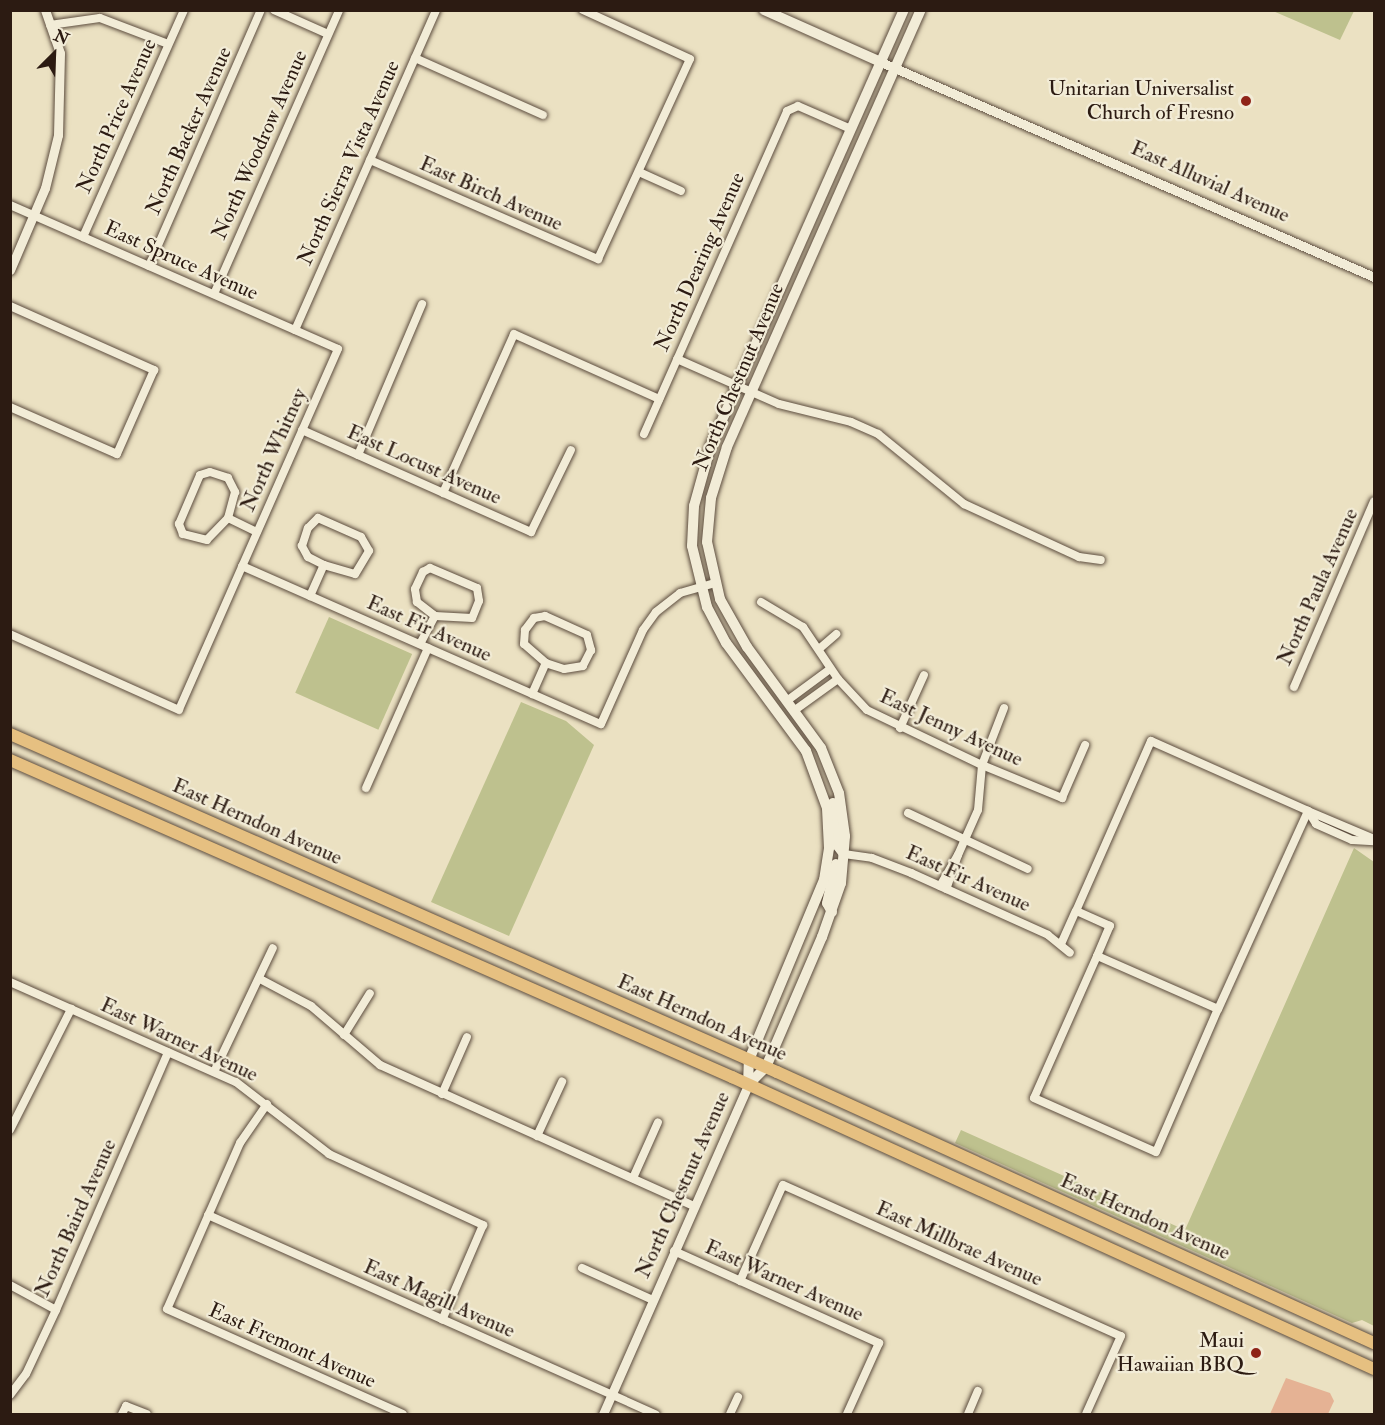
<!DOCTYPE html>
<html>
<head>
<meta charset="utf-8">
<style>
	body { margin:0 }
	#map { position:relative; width:1385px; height:1425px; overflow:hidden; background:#ebe1c2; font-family:"IM FELL Double Pica",serif }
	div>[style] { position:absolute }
	.green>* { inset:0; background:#bec18e; transform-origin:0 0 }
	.building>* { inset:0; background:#e5b294 }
	.roads { filter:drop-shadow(0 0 2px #5c4c3e) drop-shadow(0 0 2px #5c4c3e) }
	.minor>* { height:8px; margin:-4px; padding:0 4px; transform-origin:4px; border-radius:4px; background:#f2ecd7 }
	.tertiary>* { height:9px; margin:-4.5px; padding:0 4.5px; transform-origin:4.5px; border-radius:4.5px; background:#f2ecd7 }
	.secondary>* { height:10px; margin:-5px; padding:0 5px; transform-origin:5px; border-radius:5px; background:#f2ecd7 }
	.primary>* { height:12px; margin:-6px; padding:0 6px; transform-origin:6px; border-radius:6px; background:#e6c081 }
	.dots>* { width:16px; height:16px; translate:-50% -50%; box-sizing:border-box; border:3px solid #f2ecd7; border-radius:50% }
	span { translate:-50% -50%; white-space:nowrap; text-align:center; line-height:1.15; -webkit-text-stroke:4.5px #f2ecd7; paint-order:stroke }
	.poi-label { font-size:21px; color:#2c1b12 }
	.right { translate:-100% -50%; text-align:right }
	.street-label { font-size:21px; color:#2c1b12 }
	.frame { position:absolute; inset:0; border:12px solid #2c1b12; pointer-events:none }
	.north { position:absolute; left:24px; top:24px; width:60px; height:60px; -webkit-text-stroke:4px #f2ecd7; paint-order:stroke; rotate:24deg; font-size:16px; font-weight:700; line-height:24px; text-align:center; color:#2c1b12 }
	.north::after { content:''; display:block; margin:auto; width:21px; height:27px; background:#2c1b12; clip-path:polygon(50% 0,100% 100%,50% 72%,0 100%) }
</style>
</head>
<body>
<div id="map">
	<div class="green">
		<i style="clip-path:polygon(1273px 11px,1354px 11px,1340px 40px)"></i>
		<i style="left:329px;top:617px;width:91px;height:83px;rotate:24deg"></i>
		<i style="clip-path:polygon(521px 702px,566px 721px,594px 745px,509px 936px,431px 902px)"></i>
		<i style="clip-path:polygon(1354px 848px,1374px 862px,1374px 1326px,1362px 1320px,1352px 1323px,955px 1143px,961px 1130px,1185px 1230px)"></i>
	</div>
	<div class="building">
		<i style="clip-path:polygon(1286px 1378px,1330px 1393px,1334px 1401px,1328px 1414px,1270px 1414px)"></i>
	</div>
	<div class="roads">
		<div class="minor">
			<i style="left:274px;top:10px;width:59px;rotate:24deg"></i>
			<i style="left:50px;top:25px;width:50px;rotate:-8deg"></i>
			<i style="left:100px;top:18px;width:73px;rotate:20.9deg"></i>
			<i style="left:415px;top:58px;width:140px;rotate:24deg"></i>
			<i style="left:370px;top:160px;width:249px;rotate:23.5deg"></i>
			<i style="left:598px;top:259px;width:220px;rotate:-65.3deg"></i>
			<i style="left:690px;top:59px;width:118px;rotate:-155.4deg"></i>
			<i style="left:639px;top:172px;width:46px;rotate:24.3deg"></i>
			<i style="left:10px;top:205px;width:358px;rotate:23.7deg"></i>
			<i style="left:338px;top:349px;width:394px;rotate:113.8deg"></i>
			<i style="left:179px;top:710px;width:185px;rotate:-155.8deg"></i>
			<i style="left:83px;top:237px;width:248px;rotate:-66deg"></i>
			<i style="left:149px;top:266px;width:279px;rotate:-66.4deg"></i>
			<i style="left:214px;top:294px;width:310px;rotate:-66.2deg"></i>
			<i style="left:10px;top:306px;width:158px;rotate:24deg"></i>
			<i style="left:154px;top:370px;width:92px;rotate:113.8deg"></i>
			<i style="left:117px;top:454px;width:117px;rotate:-156.3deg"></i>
			<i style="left:295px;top:330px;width:350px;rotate:-66.2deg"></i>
			<i style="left:677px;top:359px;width:111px;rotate:23.8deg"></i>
			<i style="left:779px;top:404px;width:74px;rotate:14deg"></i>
			<i style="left:851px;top:422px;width:30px;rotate:24deg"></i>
			<i style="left:878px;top:434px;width:111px;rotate:39.1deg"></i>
			<i style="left:964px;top:504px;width:127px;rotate:24.7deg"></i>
			<i style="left:1079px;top:557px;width:22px;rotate:8deg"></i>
			<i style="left:302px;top:430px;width:251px;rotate:24deg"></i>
			<i style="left:531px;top:532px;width:91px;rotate:-64deg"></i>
			<i style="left:644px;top:434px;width:353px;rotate:-66.1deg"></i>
			<i style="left:787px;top:111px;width:12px;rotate:-24deg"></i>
			<i style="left:798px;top:106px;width:58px;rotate:23.5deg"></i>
			<i style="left:358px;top:455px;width:164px;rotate:-67deg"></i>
			<i style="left:443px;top:493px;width:174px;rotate:-65.9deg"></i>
			<i style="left:514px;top:334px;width:159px;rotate:24.1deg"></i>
			<i style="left:228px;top:518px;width:30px;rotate:134deg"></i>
			<i style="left:207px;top:540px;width:25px;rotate:-166deg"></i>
			<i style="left:183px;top:534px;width:11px;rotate:-112deg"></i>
			<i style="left:179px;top:524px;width:53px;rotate:-66.8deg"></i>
			<i style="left:200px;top:475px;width:10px;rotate:-17deg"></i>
			<i style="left:210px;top:472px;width:19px;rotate:18deg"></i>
			<i style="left:228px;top:478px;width:16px;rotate:63deg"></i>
			<i style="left:235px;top:492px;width:27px;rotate:105deg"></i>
			<i style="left:228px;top:518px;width:32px;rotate:26deg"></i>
			<i style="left:242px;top:566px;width:392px;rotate:23.8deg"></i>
			<i style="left:601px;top:724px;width:103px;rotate:-65.9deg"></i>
			<i style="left:643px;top:630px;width:22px;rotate:-54deg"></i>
			<i style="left:656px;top:612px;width:31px;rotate:-38deg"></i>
			<i style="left:680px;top:593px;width:35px;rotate:-16deg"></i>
			<i style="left:310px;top:596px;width:34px;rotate:-66deg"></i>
			<i style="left:324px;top:565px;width:18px;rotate:-153deg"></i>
			<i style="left:308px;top:557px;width:13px;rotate:-119deg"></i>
			<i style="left:302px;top:546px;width:19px;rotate:-72deg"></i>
			<i style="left:308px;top:528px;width:14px;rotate:-45deg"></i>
			<i style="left:318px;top:518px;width:47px;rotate:23.8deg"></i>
			<i style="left:361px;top:537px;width:16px;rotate:60deg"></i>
			<i style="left:369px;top:551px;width:27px;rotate:121deg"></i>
			<i style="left:355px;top:574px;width:32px;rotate:-164deg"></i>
			<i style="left:761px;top:602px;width:49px;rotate:30.8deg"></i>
			<i style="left:803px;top:627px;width:63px;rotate:56.1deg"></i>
			<i style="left:838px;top:679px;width:42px;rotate:46.9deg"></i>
			<i style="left:867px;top:710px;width:127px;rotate:25.6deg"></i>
			<i style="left:982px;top:765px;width:87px;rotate:22.4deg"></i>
			<i style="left:1062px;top:798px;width:58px;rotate:-66.5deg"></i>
			<i style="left:420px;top:644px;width:32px;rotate:-62deg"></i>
			<i style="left:435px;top:616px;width:23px;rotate:-142deg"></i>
			<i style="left:417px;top:602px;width:13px;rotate:-99deg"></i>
			<i style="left:415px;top:589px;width:19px;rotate:-65deg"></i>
			<i style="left:423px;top:572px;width:8px;rotate:-30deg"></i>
			<i style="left:430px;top:568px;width:51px;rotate:23.1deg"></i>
			<i style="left:477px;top:588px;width:13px;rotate:81deg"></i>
			<i style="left:479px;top:601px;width:18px;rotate:112deg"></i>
			<i style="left:472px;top:618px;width:37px;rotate:-177deg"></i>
			<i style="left:819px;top:649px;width:23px;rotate:-41deg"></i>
			<i style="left:1294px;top:687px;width:202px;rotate:-66.7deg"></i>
			<i style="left:532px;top:694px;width:34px;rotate:-66deg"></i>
			<i style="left:546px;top:663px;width:29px;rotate:-139deg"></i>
			<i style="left:524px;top:644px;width:14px;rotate:-86deg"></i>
			<i style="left:525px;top:630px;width:15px;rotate:-53deg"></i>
			<i style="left:534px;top:618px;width:11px;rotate:-10deg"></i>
			<i style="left:545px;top:616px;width:46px;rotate:24.3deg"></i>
			<i style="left:587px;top:635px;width:16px;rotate:75deg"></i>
			<i style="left:591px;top:650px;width:18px;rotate:117deg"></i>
			<i style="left:583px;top:666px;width:19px;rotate:171deg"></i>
			<i style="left:564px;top:669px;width:19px;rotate:-162deg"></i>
			<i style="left:788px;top:700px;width:52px;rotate:-36.4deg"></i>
			<i style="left:795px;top:710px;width:53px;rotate:-35.8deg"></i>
			<i style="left:900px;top:728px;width:58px;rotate:-65.6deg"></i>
			<i style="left:366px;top:788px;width:153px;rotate:-66.1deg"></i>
			<i style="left:908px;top:813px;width:132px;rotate:25deg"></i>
			<i style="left:1374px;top:839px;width:72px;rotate:-157deg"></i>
			<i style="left:1308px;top:811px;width:15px;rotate:58deg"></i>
			<i style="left:1316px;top:824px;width:39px;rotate:24deg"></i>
			<i style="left:1352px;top:840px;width:22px;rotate:3deg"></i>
			<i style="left:844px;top:854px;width:28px;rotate:8deg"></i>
			<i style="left:872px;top:858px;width:42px;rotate:21deg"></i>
			<i style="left:911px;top:873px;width:150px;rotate:24.3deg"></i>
			<i style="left:1048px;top:935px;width:28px;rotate:39deg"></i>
			<i style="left:958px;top:855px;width:49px;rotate:-66deg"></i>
			<i style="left:978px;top:810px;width:45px;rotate:-84.9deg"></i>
			<i style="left:982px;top:765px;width:61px;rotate:-68.9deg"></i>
			<i style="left:940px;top:886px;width:36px;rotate:-60deg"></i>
			<i style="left:958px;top:855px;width:36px;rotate:109deg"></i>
			<i style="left:1061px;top:944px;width:36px;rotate:-66deg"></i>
			<i style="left:1076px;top:911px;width:186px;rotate:-66.2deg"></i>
			<i style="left:1151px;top:741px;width:172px;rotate:24deg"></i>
			<i style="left:1308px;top:811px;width:217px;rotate:114.4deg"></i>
			<i style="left:1218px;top:1009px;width:132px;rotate:-156.3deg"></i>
			<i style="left:1097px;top:956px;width:33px;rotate:-67deg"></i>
			<i style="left:1110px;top:926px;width:37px;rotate:-156deg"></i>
			<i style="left:1097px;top:956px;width:155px;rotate:113.9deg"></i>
			<i style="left:1034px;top:1098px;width:133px;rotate:23.9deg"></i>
			<i style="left:1156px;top:1152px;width:156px;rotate:-66.6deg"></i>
			<i style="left:260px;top:979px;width:58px;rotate:27.9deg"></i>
			<i style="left:311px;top:1006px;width:91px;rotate:40.5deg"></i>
			<i style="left:380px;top:1065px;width:344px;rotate:24.2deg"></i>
			<i style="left:10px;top:982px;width:247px;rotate:23.9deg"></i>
			<i style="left:236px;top:1082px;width:118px;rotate:37.7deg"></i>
			<i style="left:329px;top:1154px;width:170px;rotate:24.8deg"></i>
			<i style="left:483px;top:1225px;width:103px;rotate:113.3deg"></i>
			<i style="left:344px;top:1035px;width:49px;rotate:-58.2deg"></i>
			<i style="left:214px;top:1072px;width:137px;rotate:-64.6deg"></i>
			<i style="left:442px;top:1094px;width:62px;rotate:-66.3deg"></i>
			<i style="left:267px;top:1104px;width:47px;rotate:124.7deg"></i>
			<i style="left:240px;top:1143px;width:181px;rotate:113.7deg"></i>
			<i style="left:167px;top:1309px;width:258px;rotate:24deg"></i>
			<i style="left:10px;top:1130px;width:136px;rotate:-63.2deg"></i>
			<i style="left:537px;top:1136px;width:60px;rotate:-65.2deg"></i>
			<i style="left:633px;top:1178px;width:61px;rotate:-65.9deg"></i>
			<i style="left:208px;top:1215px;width:490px;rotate:24deg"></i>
			<i style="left:674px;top:1251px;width:225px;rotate:24.2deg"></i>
			<i style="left:879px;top:1343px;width:78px;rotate:114.3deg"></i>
			<i style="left:582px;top:1268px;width:78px;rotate:24.3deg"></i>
			<i style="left:740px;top:1281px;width:105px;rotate:-65.9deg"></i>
			<i style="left:783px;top:1185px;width:370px;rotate:24.1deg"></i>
			<i style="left:1121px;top:1336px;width:85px;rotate:114.2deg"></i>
			<i style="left:10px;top:1285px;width:52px;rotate:28.5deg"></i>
			<i style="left:10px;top:1395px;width:26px;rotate:-53deg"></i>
			<i style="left:26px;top:1374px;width:71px;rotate:-64.9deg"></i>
			<i style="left:56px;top:1310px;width:281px;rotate:-66.5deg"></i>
			<i style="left:122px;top:1414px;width:9px;rotate:-63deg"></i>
			<i style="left:126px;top:1406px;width:22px;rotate:21deg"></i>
			<i style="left:730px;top:1414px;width:19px;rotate:-65deg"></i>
			<i style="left:968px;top:1414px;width:25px;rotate:-67deg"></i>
		</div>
		<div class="tertiary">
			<i style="left:881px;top:62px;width:538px;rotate:23.56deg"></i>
			<i style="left:10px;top:270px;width:89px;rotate:-66.9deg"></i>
			<i style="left:45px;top:188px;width:55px;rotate:-76.2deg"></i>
			<i style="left:58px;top:135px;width:82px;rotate:-88.6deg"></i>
			<i style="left:60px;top:53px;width:46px;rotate:-109.2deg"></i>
			<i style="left:603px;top:1414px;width:360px;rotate:-66.2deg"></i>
		</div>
		<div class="secondary">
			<i style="left:764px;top:10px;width:128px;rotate:24deg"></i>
			<i style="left:833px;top:803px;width:42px;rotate:84.6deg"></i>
			<i style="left:837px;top:845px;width:11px;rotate:52deg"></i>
			<i style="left:832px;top:912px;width:10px;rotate:-119deg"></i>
			<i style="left:827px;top:903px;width:40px;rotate:-77deg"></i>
			<i style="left:748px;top:1085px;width:25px;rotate:-45deg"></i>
			<i style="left:766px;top:1067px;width:142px;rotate:-66.7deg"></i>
			<i style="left:822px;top:937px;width:57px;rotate:-70.6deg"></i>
			<i style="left:841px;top:883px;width:47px;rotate:-85.1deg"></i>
			<i style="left:845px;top:836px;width:43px;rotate:-97.9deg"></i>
			<i style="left:839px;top:793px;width:48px;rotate:-111.8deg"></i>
			<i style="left:821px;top:748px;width:125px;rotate:-126.2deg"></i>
			<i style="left:747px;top:647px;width:55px;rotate:-119.4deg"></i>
			<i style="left:720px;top:599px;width:58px;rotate:-102.8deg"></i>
			<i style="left:707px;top:542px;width:44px;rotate:-84.8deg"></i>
			<i style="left:711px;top:498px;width:53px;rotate:-72.6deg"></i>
			<i style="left:727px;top:447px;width:478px;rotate:-66.1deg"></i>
			<i style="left:748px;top:1085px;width:25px;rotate:-88deg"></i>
			<i style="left:749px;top:1060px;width:195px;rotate:-67.4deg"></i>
			<i style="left:824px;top:880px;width:32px;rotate:-81deg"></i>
			<i style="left:829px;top:848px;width:40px;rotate:-92.9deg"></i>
			<i style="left:827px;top:808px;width:61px;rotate:-110.2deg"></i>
			<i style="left:806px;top:751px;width:134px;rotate:-126.5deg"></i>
			<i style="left:726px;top:643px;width:41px;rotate:-117.8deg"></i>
			<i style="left:707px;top:607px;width:63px;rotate:-103.8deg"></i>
			<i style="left:692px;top:546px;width:40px;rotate:-87.1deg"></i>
			<i style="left:694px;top:506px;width:63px;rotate:-74.4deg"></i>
			<i style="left:711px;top:445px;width:476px;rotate:-66.1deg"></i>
		</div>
		<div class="primary">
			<i style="left:10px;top:734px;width:838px;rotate:23.78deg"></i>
			<i style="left:777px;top:1072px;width:656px;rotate:24.42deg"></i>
			<i style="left:10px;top:760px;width:789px;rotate:23.7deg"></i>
			<i style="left:732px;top:1077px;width:705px;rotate:24.46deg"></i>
		</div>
	</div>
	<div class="dots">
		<i style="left:1246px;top:101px;background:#8f2418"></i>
		<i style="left:1256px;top:1353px;background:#8f2418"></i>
	</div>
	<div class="poi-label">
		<span class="right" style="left:1234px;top:101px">Unitarian Universalist<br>Church of Fresno</span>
		<span class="right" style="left:1244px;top:1353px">Maui<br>Hawaiian BBQ</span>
	</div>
	<div class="street-label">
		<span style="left:117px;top:116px;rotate:-66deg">North Price Avenue</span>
		<span style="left:189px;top:131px;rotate:-66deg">North Backer Avenue</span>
		<span style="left:260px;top:145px;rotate:-66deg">North Woodrow Avenue</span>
		<span style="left:349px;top:163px;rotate:-66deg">North Sierra Vista Avenue</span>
		<span style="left:1210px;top:182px;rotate:24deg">East Alluvial Avenue</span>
		<span style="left:491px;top:194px;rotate:24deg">East Birch Avenue</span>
		<span style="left:181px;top:261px;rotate:24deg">East Spruce Avenue</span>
		<span style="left:700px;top:262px;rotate:-66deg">North Dearing Avenue</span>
		<span style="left:739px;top:377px;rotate:-67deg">North Chestnut Avenue</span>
		<span style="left:274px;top:450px;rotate:-66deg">North Whitney</span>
		<span style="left:424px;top:465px;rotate:24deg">East Locust Avenue</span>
		<span style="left:1318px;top:587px;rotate:-66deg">North Paula Avenue</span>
		<span style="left:429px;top:629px;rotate:24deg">East Fir Avenue</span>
		<span style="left:951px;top:728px;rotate:25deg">East Jenny Avenue</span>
		<span style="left:257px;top:822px;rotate:24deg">East Herndon Avenue</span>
		<span style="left:968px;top:879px;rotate:24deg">East Fir Avenue</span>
		<span style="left:702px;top:1018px;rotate:24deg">East Herndon Avenue</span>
		<span style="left:179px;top:1040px;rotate:25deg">East Warner Avenue</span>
		<span style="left:683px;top:1185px;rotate:-66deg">North Chestnut Avenue</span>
		<span style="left:1145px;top:1217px;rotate:24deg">East Herndon Avenue</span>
		<span style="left:76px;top:1218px;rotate:-66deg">North Baird Avenue</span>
		<span style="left:959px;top:1244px;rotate:24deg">East Millbrae Avenue</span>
		<span style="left:784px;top:1281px;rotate:24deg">East Warner Avenue</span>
		<span style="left:439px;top:1299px;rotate:24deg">East Magill Avenue</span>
		<span style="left:292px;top:1346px;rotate:24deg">East Fremont Avenue</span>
	</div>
	<div class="frame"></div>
	<div class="north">N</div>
</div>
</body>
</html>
